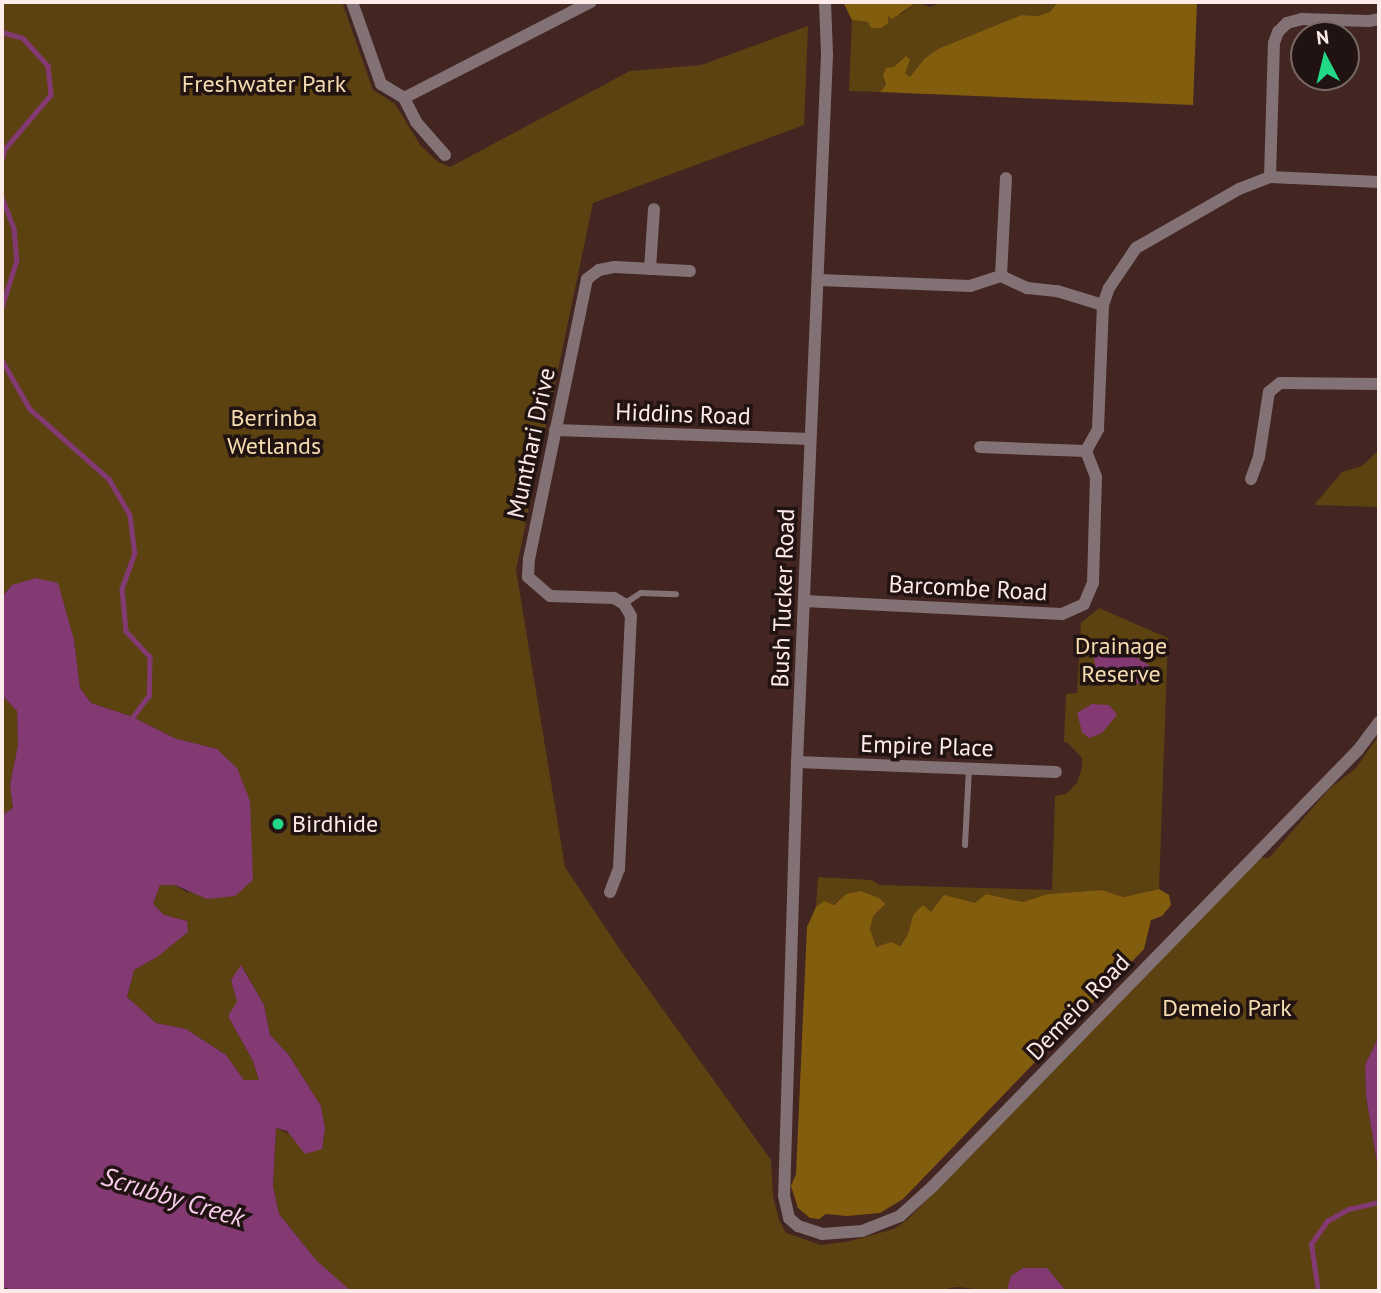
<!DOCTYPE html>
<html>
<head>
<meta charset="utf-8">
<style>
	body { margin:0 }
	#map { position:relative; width:1381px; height:1293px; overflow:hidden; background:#432521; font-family:"PT Sans",sans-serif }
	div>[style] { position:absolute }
	.green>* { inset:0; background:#5c4211 }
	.forest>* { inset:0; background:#835d0e }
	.water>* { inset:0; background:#833972 }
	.stream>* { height:4.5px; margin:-2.25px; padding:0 2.25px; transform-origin:2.25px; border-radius:2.25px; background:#833972 }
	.lane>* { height:6px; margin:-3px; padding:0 3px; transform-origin:3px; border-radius:3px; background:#827175 }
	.street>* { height:12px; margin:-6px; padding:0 6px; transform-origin:6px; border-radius:6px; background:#827175 }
	.dots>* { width:19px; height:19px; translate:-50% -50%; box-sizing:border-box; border:4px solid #201311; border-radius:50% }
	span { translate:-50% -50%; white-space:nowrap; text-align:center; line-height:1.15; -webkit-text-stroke:7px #201311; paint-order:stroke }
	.park-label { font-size:24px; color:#f5dbb0 }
	.street-label { font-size:24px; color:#fcebe9 }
	.poi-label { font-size:24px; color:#fcebe9 }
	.left { translate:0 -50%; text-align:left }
	.water-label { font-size:26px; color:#f8cdeb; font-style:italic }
	.frame { position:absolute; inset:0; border:4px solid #fcebe9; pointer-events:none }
	.north { position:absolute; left:1290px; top:21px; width:70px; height:70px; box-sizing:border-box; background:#201311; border:2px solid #786967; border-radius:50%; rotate:353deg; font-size:19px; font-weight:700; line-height:28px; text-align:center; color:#fcebe9 }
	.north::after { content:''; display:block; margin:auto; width:24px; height:32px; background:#21d887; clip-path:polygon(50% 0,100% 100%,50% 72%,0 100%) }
</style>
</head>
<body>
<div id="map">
	<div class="green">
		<i style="clip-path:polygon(2px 2px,342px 2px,373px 90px,395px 104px,421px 146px,438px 162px,450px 167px,630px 71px,701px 65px,808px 26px,804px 125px,593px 203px,516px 570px,565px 867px,621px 951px,771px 1160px,773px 1196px,779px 1220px,786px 1233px,821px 1245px,846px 1242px,894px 1229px,908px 1219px,1260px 858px,1269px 858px,1329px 789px,1356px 768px,1379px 735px,1379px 1036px,1365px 1065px,1366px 1096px,1379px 1175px,1379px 1291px,1066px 1291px,1047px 1268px,1023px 1268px,1011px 1276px,1008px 1289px,995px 1291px,957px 1287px,935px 1291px,351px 1291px,342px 1285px,316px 1260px,279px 1214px,273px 1186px,276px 1128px,322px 1149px,325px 1129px,321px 1106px,288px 1054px,270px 1035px,264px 1005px,242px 966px,231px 980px,238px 1003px,228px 1016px,253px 1061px,259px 1080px,244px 1080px,226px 1055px,186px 1029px,156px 1023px,127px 997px,134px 970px,157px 957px,187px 921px,164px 915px,153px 904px,160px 885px,175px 885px,188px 893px,217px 749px,174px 738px,133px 717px,91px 703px,80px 688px,74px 640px,12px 585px,2px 597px)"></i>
		<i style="clip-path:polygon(917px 2px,930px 7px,944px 2px,1058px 2px,1050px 12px,1037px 16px,1022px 15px,924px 59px,910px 77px,905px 73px,900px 61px,880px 92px,849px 91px,852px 20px,868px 22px,903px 13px)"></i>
		<i style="clip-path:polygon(1379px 450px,1379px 507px,1314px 505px,1342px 472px,1362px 466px)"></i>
		<i style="clip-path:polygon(1099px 608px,1168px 638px,1159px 889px,1123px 897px,1102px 890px,1048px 894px,1023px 902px,986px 894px,975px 904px,960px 901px,931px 912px,913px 915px,908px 934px,899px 946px,875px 947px,870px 929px,872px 916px,846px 894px,833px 905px,824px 901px,816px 907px,818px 877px,871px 880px,880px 885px,1052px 890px,1055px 796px,1066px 794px,1077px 783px,1082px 767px,1082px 758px,1068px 743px,1064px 742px,1066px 694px,1077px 693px,1081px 623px)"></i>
		<i style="clip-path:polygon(2px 695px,17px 711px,18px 745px,10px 785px,13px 808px,2px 815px)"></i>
	</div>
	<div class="forest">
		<i style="clip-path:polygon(843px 2px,917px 2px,892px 19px,888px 16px,888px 23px,881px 28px,871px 28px,868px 22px,852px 20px)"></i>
		<i style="clip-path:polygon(1058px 2px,1197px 2px,1193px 105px,880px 92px,886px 84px,883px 75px,886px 68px,894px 67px,906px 56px,910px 60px,905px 73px,910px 77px,924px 59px,938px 49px,1022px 15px,1037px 16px,1050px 12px)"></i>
		<i style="clip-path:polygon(1159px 889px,1169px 895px,1171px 905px,1162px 916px,1151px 920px,1144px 949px,903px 1199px,880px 1213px,847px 1216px,826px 1214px,819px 1219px,810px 1218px,798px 1208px,791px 1186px,796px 1174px,807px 927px,816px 907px,824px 901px,834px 905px,846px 894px,861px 891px,879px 898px,885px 904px,873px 916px,870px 929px,876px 947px,891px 942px,900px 946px,908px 934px,913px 915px,923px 905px,931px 912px,944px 895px,975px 903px,986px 894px,1023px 902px,1048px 894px,1102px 890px,1123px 897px)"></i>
	</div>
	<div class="water">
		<i style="clip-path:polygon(36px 578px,58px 583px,74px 640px,80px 688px,91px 703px,133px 717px,174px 738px,217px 749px,237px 768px,250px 801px,253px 880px,235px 896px,207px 899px,175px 885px,160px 885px,153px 904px,164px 915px,187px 921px,188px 932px,157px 957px,134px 970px,127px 997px,156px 1023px,186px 1029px,226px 1055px,244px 1080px,259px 1080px,253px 1061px,228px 1016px,237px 1002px,231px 980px,241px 965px,264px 1005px,270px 1035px,288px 1054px,321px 1106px,325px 1129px,322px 1149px,305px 1154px,287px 1131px,276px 1128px,273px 1186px,279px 1214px,316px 1260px,351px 1291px,16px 1291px,2px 1287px,2px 815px,13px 808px,10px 785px,18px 745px,17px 711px,2px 695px,2px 597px,12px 585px)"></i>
		<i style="clip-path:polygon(1128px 652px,1149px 665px,1145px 682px,1137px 684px,1102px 682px,1097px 678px,1093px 653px)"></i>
		<i style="clip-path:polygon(1092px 704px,1109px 705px,1117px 715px,1102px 733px,1089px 738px,1082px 732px,1077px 713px)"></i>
		<i style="clip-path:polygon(1379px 1036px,1379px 1175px,1366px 1096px,1365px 1065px)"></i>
		<i style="clip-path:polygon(1023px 1268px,1047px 1268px,1066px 1291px,995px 1291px,1007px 1289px,1011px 1276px)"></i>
	</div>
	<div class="stream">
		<i style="left:2px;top:32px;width:22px;rotate:16deg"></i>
		<i style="left:23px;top:38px;width:38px;rotate:48deg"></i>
		<i style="left:48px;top:66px;width:29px;rotate:84deg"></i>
		<i style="left:51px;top:95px;width:71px;rotate:130.4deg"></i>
		<i style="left:5px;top:149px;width:11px;rotate:105deg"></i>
		<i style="left:2px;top:197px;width:33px;rotate:69deg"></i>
		<i style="left:14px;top:228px;width:32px;rotate:85deg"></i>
		<i style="left:17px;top:260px;width:50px;rotate:107.4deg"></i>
		<i style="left:2px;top:360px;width:56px;rotate:60.3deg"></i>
		<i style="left:30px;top:409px;width:106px;rotate:41.5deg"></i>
		<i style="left:109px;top:479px;width:42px;rotate:59.7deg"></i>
		<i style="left:130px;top:515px;width:38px;rotate:83deg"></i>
		<i style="left:135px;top:553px;width:38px;rotate:110deg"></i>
		<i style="left:122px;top:589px;width:42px;rotate:84.6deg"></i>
		<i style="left:126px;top:631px;width:35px;rotate:47deg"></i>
		<i style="left:150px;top:657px;width:39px;rotate:91deg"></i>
		<i style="left:149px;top:696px;width:26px;rotate:127deg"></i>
		<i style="left:1318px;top:1291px;width:48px;rotate:-98.5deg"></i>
		<i style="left:1311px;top:1244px;width:28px;rotate:-55deg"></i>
		<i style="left:1327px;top:1221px;width:25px;rotate:-29deg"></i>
		<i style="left:1349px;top:1209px;width:31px;rotate:-13deg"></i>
	</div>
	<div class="lane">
		<i style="left:624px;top:604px;width:20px;rotate:-33deg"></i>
		<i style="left:641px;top:593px;width:35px;rotate:2deg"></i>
		<i style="left:965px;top:845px;width:76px;rotate:-87deg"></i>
	</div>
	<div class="street">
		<i style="left:352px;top:2px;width:87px;rotate:70.5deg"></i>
		<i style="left:381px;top:84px;width:27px;rotate:31deg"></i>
		<i style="left:404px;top:98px;width:27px;rotate:63deg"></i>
		<i style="left:416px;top:122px;width:44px;rotate:48.7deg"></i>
		<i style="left:825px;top:2px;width:53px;rotate:87.8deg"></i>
		<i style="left:827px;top:55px;width:708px;rotate:92.43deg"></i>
		<i style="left:797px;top:762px;width:434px;rotate:91.7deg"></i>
		<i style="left:784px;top:1196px;width:23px;rotate:77deg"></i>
		<i style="left:789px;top:1218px;width:12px;rotate:42deg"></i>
		<i style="left:798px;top:1226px;width:25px;rotate:18deg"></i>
		<i style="left:822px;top:1234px;width:40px;rotate:-4.3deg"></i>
		<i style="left:862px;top:1231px;width:41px;rotate:-21.5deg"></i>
		<i style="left:900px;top:1216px;width:43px;rotate:-42.2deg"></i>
		<i style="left:932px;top:1187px;width:610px;rotate:-45.73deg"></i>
		<i style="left:1358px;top:750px;width:35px;rotate:-53deg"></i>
		<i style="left:404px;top:98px;width:210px;rotate:-27.2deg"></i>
		<i style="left:1270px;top:177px;width:134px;rotate:-88.3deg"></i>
		<i style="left:1274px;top:43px;width:12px;rotate:-70deg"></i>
		<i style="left:1278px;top:32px;width:13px;rotate:-45deg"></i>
		<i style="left:1287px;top:23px;width:16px;rotate:-15deg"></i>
		<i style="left:1302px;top:19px;width:67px;rotate:1.7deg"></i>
		<i style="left:1369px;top:21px;width:10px;rotate:-11deg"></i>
		<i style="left:650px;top:269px;width:60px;rotate:-86.2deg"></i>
		<i style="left:1001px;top:276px;width:98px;rotate:-87.1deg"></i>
		<i style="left:819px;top:280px;width:151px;rotate:2.3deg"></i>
		<i style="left:970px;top:286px;width:33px;rotate:-18deg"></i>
		<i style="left:1001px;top:276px;width:29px;rotate:25deg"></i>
		<i style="left:1027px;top:288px;width:30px;rotate:6deg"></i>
		<i style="left:1057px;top:291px;width:48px;rotate:16.9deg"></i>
		<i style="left:555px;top:430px;width:255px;rotate:2deg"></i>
		<i style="left:980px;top:447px;width:106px;rotate:2.2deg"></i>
		<i style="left:1251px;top:479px;width:23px;rotate:-70deg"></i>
		<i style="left:1259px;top:457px;width:66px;rotate:-81.3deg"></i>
		<i style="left:1269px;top:392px;width:14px;rotate:-39deg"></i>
		<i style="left:1280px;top:383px;width:99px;rotate:0.6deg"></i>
		<i style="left:804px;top:601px;width:258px;rotate:2.9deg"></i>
		<i style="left:1062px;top:614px;width:24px;rotate:-24deg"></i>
		<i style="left:1084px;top:604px;width:23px;rotate:-67deg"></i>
		<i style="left:1093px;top:583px;width:106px;rotate:-88.4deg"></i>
		<i style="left:1096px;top:477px;width:28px;rotate:-111deg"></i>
		<i style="left:1086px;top:451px;width:25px;rotate:-61deg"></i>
		<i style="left:1098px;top:429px;width:124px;rotate:-87.7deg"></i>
		<i style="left:1103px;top:305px;width:18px;rotate:-71deg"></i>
		<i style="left:1109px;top:288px;width:48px;rotate:-56deg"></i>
		<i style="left:1136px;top:248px;width:119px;rotate:-29.8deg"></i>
		<i style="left:1239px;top:189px;width:33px;rotate:-21deg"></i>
		<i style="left:1270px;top:177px;width:109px;rotate:2.6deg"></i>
		<i style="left:797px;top:762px;width:259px;rotate:2.2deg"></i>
		<i style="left:610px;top:892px;width:25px;rotate:-69deg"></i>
		<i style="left:619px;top:869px;width:253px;rotate:-87.3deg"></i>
		<i style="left:631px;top:616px;width:14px;rotate:-120deg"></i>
		<i style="left:624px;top:604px;width:12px;rotate:-149deg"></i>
		<i style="left:614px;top:598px;width:64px;rotate:-178.2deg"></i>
		<i style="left:550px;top:596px;width:29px;rotate:-139deg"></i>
		<i style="left:528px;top:577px;width:18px;rotate:-87deg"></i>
		<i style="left:529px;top:559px;width:286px;rotate:-78.3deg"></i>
		<i style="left:587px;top:279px;width:15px;rotate:-37deg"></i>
		<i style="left:599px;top:270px;width:16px;rotate:-11deg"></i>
		<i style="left:615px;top:267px;width:75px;rotate:3.1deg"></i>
	</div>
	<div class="dots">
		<i style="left:278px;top:824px;background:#21d887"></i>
	</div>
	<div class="park-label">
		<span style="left:264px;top:84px">Freshwater Park</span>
		<span style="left:274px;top:432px">Berrinba<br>Wetlands</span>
		<span style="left:1121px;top:660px">Drainage<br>Reserve</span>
		<span style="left:1227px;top:1008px">Demeio Park</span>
	</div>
	<div class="street-label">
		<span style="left:683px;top:414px;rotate:2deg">Hiddins Road</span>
		<span style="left:531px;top:443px;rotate:-78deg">Munthari Drive</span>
		<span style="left:968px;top:588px;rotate:3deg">Barcombe Road</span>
		<span style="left:783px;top:598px;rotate:-88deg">Bush Tucker Road</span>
		<span style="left:927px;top:746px;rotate:2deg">Empire Place</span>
		<span style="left:1078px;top:1007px;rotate:-46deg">Demeio Road</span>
	</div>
	<div class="poi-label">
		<span class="left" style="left:292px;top:824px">Birdhide</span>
	</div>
	<div class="water-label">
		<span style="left:173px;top:1197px;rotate:17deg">Scrubby Creek</span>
	</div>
	<div class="frame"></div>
	<div class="north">N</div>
</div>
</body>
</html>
